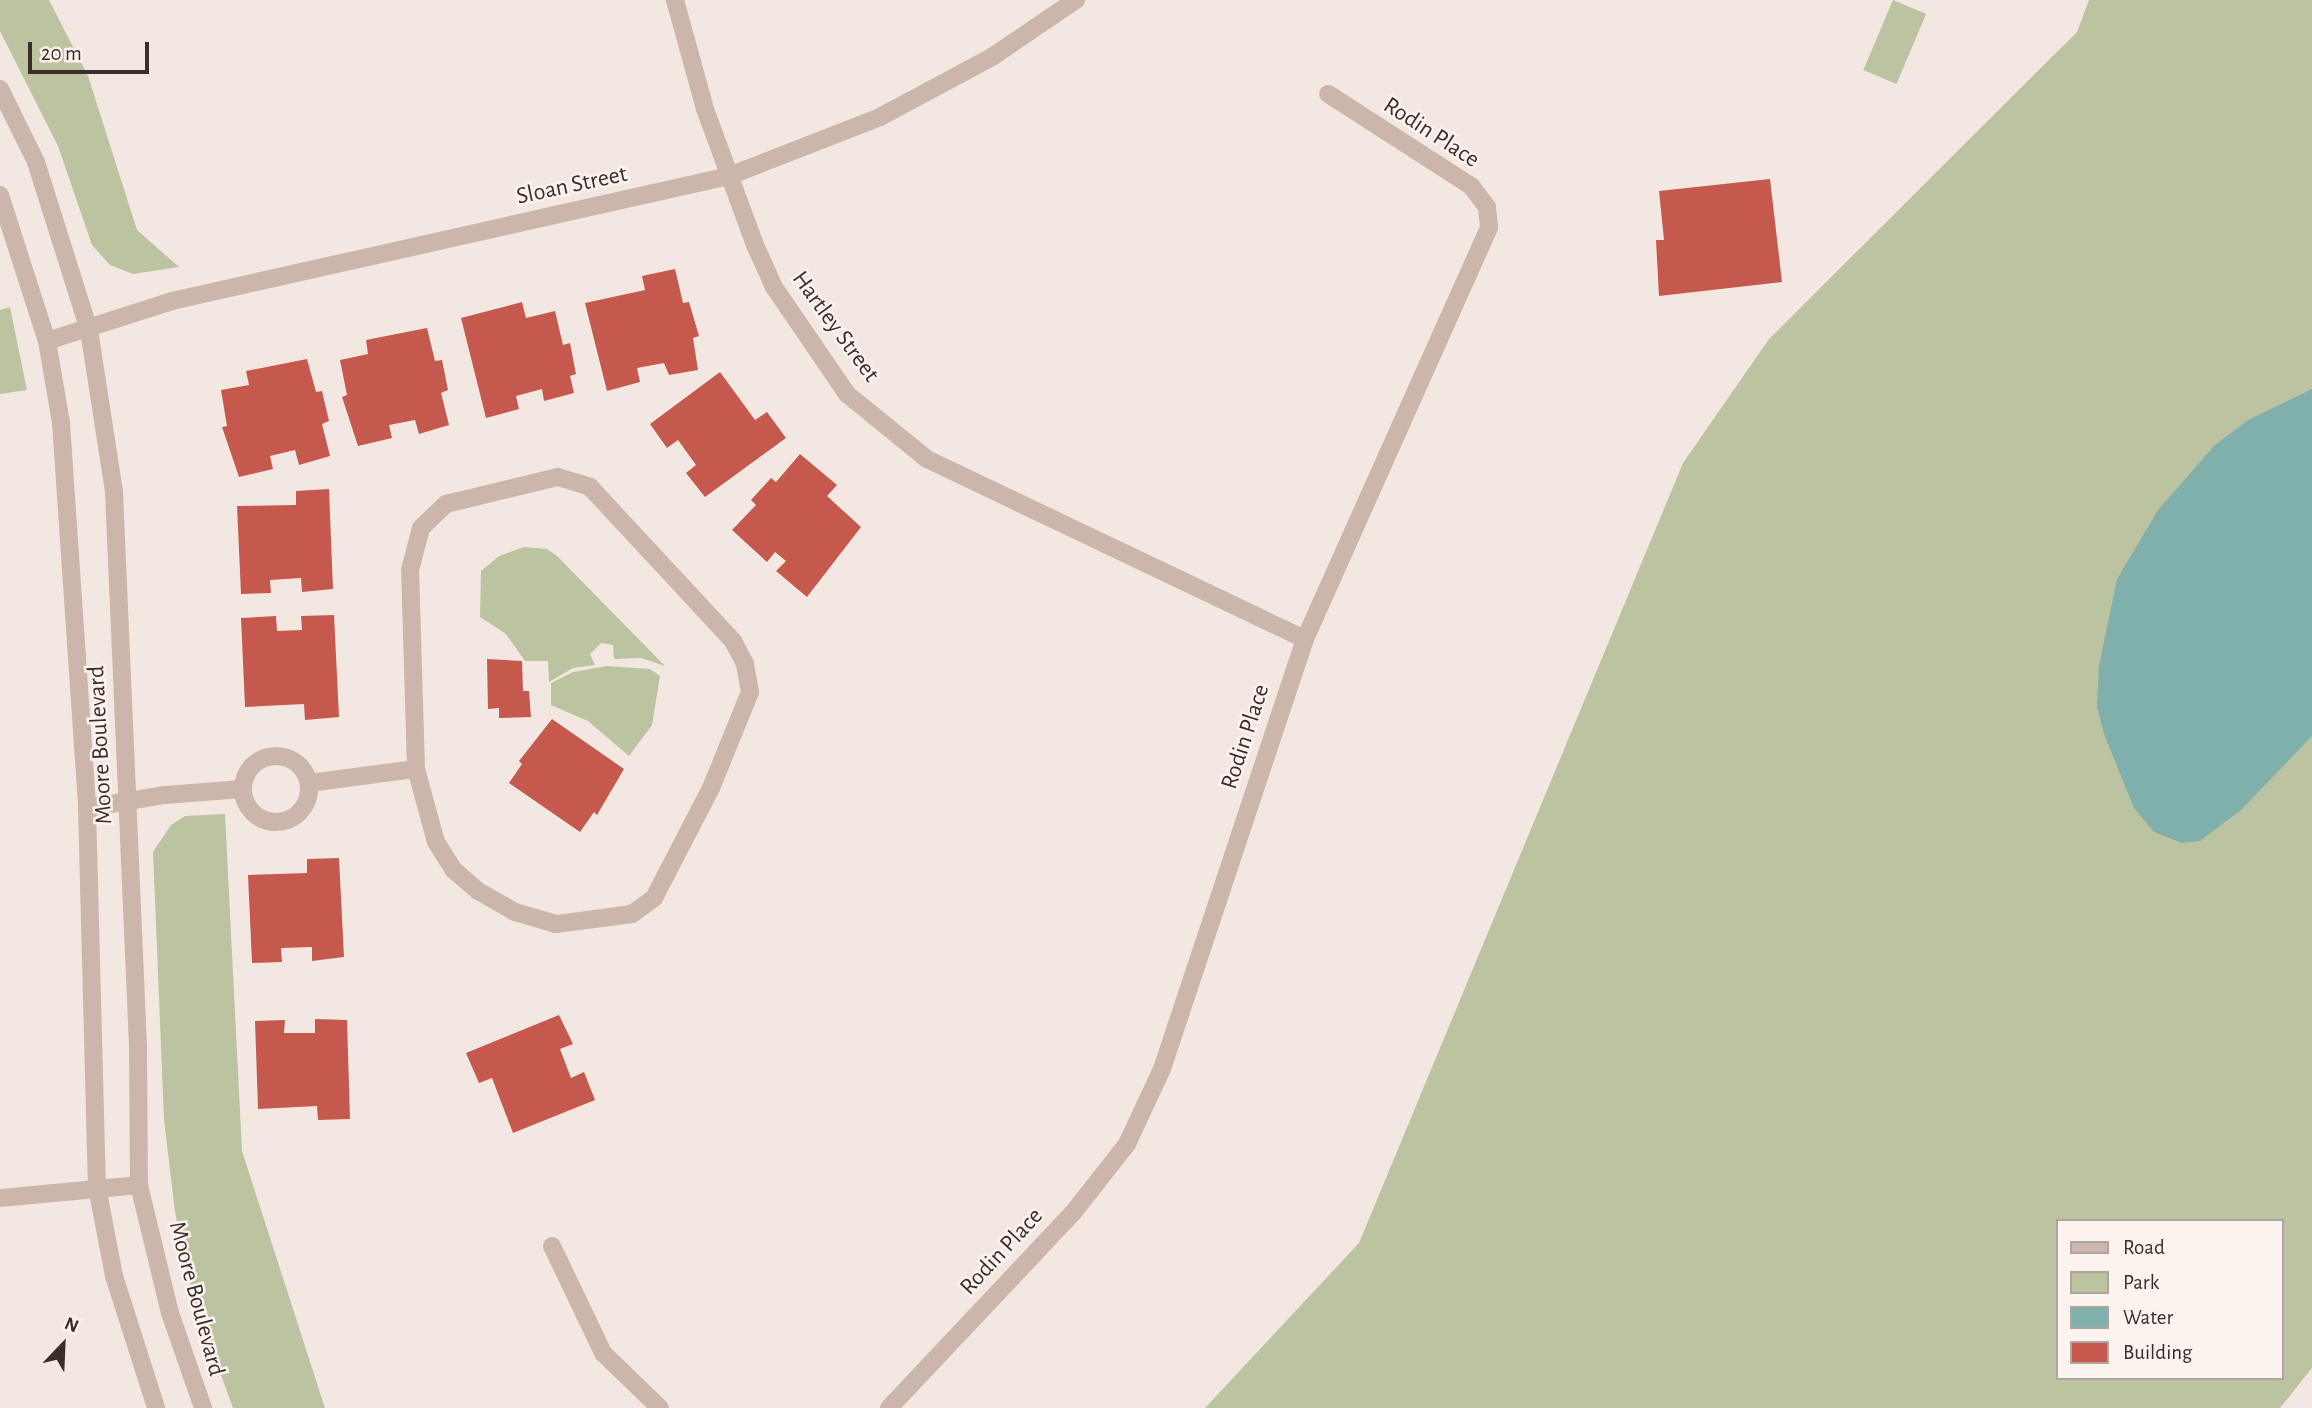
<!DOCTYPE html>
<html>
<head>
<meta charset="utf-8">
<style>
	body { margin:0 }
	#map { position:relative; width:2312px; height:1408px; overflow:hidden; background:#f3e8e1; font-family:"Alegreya Sans",sans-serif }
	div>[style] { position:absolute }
	.green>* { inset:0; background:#bcc3a1; transform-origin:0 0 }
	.water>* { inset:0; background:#80b0ab }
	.building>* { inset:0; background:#c5594e }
	.minor>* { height:18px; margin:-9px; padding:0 9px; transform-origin:9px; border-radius:9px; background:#ccb6ac }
	.minor>.ring { margin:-9px; padding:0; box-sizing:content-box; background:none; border:18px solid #ccb6ac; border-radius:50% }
	span { translate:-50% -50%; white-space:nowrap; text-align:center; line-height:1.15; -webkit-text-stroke:5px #fbf3ee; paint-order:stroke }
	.street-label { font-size:24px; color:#3a2e2b }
	.legend { position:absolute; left:2056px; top:1219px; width:228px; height:161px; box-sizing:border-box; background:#fbf3ee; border:2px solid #aea4a0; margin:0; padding:9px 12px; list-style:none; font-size:21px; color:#3a2e2b }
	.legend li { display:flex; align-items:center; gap:14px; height:35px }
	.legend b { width:35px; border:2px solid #aea4a0 }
	.north { position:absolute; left:28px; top:1310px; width:70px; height:70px; -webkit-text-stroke:5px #fbf3ee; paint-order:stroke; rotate:23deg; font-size:19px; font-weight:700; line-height:28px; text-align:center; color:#3a2e2b }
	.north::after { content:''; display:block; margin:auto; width:24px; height:32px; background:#3a2e2b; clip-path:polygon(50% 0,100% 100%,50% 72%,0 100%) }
	.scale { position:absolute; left:28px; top:42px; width:121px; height:32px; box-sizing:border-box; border:4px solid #3a2e2b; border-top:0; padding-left:9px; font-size:21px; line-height:24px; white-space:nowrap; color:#3a2e2b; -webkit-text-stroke:5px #fbf3ee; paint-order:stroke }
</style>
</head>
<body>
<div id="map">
	<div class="green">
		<i style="clip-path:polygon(0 0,49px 0,88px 76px,137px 230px,179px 267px,133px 274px,110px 265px,92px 245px,58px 146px,0 31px)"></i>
		<i style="left:1893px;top:0;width:36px;height:76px;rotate:23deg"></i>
		<i style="clip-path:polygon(evenodd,2089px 0,2312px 0,2312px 1368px,2280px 1408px,1205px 1408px,1359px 1243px,1683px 463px,1769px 339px,2077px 32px,2089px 0,2058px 1221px,2282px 1221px,2282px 1378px,2058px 1378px,2058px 1221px)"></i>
		<i style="clip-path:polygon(10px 307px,27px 390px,0 394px,0 310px)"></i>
		<i style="clip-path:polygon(524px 547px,547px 549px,557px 556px,665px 666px,641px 658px,614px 659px,613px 645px,601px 643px,590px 654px,595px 665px,573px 668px,549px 682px,548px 661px,525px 661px,506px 634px,480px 617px,481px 571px,499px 556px)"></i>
		<i style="clip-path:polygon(607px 666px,650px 669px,660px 676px,652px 725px,629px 756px,588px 721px,551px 705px,551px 683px,573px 672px)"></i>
		<i style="clip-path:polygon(225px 814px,242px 1151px,325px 1408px,233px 1408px,194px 1301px,175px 1212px,164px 1120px,153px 852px,171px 825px,185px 816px)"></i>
	</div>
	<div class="water">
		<i style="clip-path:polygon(2312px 389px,2312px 736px,2241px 810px,2200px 841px,2182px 843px,2154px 832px,2134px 808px,2104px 734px,2097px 707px,2099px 666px,2117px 579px,2158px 510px,2215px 445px,2248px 420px)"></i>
	</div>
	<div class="building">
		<i style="clip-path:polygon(1770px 179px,1782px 282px,1659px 296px,1656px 240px,1664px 240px,1659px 191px)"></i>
		<i style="clip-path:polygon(675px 269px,683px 303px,689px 302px,699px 336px,693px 338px,698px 370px,669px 375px,664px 363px,637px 368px,640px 382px,607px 391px,585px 303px,645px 290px,642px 276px)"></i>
		<i style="clip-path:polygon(522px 302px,526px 318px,555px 311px,563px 345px,570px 343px,576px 374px,570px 376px,574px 393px,544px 401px,542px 389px,516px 396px,519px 409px,486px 418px,461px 318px)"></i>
		<i style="clip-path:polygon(427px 328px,435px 361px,442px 360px,448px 390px,441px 393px,449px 425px,419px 434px,415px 420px,389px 425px,392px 438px,358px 446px,342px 397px,347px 395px,340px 360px,368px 354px,366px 340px)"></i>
		<i style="clip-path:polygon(307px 359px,316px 392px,322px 391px,329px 421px,322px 424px,330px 456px,299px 465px,295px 450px,270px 456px,273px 469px,239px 477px,222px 427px,227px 426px,221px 390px,249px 385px,246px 371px)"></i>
		<i style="clip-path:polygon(720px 372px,755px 420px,767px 412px,786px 438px,705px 497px,686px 473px,696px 465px,678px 440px,667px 448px,650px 424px)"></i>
		<i style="clip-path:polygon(800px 454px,837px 485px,827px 496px,861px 527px,807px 597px,776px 571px,786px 561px,775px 552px,767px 562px,732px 530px,756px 505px,751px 500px,771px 478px,776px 482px)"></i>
		<i style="clip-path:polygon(329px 489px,333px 589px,302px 592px,301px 578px,270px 580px,271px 593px,241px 594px,237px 506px,296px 505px,296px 491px)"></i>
		<i style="clip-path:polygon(334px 615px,339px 717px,305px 720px,304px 704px,245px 707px,241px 618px,276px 616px,277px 631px,302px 630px,301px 616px)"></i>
		<i style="clip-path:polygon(487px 659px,522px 661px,523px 691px,529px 691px,531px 717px,499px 718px,499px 708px,488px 709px)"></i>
		<i style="clip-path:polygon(552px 719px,624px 769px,597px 815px,594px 812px,580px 832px,509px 783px,522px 764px,519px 761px)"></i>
		<i style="clip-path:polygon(339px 858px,344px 957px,312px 961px,312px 947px,281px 948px,282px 962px,252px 963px,248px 875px,307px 873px,307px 859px)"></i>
		<i style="clip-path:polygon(559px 1015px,573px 1044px,560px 1049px,571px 1078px,584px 1072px,595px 1100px,513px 1133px,492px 1078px,479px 1083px,466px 1053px)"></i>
		<i style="clip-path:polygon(315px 1019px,347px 1020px,350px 1119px,318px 1120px,317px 1106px,258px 1109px,255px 1021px,285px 1020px,284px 1033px,315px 1033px)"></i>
	</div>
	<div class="minor">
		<i style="left:675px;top:0;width:113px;rotate:74.6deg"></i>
		<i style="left:705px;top:109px;width:145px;rotate:69.8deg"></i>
		<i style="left:755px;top:245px;width:46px;rotate:65.7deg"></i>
		<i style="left:774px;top:287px;width:130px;rotate:55.7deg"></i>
		<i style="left:847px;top:394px;width:103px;rotate:39.1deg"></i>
		<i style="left:927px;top:459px;width:419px;rotate:25.5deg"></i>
		<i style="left:0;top:89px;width:81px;rotate:63.7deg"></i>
		<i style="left:36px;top:162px;width:176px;rotate:72.5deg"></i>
		<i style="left:89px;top:330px;width:164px;rotate:81.2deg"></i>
		<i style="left:114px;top:492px;width:556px;rotate:87.52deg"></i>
		<i style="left:138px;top:1047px;width:138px;rotate:89.6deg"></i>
		<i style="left:139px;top:1185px;width:132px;rotate:76.4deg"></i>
		<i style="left:170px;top:1313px;width:101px;rotate:70.8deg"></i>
		<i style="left:0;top:195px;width:153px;rotate:72.2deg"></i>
		<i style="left:47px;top:341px;width:83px;rotate:80.3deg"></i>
		<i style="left:61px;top:423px;width:386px;rotate:86.1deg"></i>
		<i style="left:87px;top:808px;width:379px;rotate:88.5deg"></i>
		<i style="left:97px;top:1187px;width:91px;rotate:79.2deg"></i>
		<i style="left:114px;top:1276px;width:139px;rotate:72.3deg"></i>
		<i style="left:47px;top:341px;width:131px;rotate:-17.7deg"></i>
		<i style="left:172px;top:301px;width:571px;rotate:-12.65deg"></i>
		<i style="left:729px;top:176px;width:162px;rotate:-21.3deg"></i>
		<i style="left:880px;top:117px;width:127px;rotate:-28.2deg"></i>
		<i style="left:992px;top:57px;width:102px;rotate:-34.2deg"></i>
		<i style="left:558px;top:477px;width:34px;rotate:17deg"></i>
		<i style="left:590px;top:487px;width:210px;rotate:47.1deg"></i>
		<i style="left:733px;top:641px;width:26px;rotate:62deg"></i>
		<i style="left:745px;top:664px;width:28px;rotate:80deg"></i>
		<i style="left:750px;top:692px;width:104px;rotate:112.1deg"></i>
		<i style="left:711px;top:788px;width:124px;rotate:117.4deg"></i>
		<i style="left:654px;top:898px;width:27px;rotate:144deg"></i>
		<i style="left:632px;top:914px;width:77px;rotate:172.5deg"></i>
		<i style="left:556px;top:924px;width:43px;rotate:-163.7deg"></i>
		<i style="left:515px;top:912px;width:43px;rotate:-150.4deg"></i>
		<i style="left:478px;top:891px;width:33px;rotate:-139deg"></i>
		<i style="left:453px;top:869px;width:32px;rotate:-122deg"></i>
		<i style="left:436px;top:842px;width:76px;rotate:-105.3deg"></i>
		<i style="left:416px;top:769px;width:199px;rotate:-91.7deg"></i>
		<i style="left:410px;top:570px;width:43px;rotate:-75.3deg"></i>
		<i style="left:421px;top:528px;width:35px;rotate:-44deg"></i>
		<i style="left:446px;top:504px;width:115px;rotate:-13.6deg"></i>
		<i class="ring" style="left:243px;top:756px;width:48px;height:48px"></i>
		<i style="left:309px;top:783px;width:108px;rotate:-7.5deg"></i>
		<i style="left:87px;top:808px;width:79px;rotate:-9.5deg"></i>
		<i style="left:165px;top:795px;width:78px;rotate:-4.4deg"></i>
		<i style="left:0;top:1198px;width:140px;rotate:-5.3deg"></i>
		<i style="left:552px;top:1246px;width:119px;rotate:64.5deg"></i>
		<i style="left:603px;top:1353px;width:79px;rotate:44deg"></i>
		<i style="left:889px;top:1408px;width:267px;rotate:-46.7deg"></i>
		<i style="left:1072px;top:1214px;width:89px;rotate:-51.8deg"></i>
		<i style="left:1127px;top:1144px;width:83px;rotate:-65deg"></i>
		<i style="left:1162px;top:1069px;width:453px;rotate:-71.6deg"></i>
		<i style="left:1305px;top:639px;width:451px;rotate:-65.9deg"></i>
		<i style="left:1489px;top:227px;width:20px;rotate:-96deg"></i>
		<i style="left:1487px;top:207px;width:26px;rotate:-127deg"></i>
		<i style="left:1471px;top:186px;width:170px;rotate:-147.2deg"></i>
	</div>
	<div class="street-label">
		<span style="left:1431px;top:133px;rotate:33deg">Rodin Place</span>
		<span style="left:572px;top:186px;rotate:-12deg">Sloan Street</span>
		<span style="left:835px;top:327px;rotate:54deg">Hartley Street</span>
		<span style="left:1246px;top:737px;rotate:-72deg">Rodin Place</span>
		<span style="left:101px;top:745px;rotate:-93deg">Moore Boulevard</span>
		<span style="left:1002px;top:1252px;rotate:-47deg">Rodin Place</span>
		<span style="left:196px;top:1299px;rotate:75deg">Moore Boulevard</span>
	</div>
	<ul class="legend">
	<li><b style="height:9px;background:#ccb6ac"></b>Road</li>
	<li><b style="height:19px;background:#bcc3a1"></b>Park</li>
	<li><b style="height:19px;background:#80b0ab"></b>Water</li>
	<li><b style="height:19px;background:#c5594e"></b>Building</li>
	</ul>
	<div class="north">N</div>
	<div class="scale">20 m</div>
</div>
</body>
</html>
